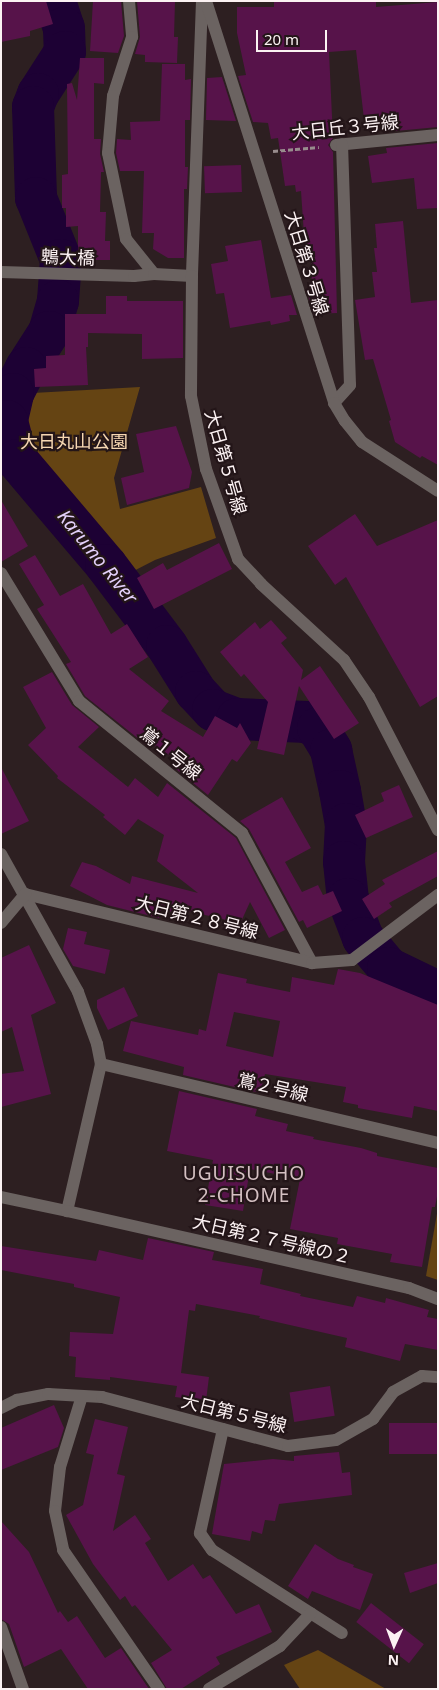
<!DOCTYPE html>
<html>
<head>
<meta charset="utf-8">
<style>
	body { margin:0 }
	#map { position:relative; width:439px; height:1690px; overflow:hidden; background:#2d1f21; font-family:"Noto Sans","Noto Sans JP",sans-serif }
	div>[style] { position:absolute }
	.green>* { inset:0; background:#654413 }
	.river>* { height:42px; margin:-21px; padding:0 21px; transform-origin:21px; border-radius:21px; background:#1d0134 }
	.building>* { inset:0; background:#57134a; transform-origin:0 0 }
	.path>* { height:3px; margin-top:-1.5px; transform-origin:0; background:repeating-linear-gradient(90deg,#988c8d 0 5px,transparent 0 7.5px) }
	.minor>* { height:12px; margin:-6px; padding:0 6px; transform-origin:6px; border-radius:6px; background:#6b6361 }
	.tertiary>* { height:12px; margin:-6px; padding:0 6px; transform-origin:6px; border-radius:6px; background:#6b6361 }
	span { translate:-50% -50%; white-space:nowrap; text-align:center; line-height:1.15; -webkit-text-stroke:4.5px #231518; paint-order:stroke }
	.street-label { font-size:18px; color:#fcf2f3 }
	.park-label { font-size:18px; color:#f6d7b2 }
	.water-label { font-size:19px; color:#e3d0fa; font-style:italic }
	.neighbourhood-label { font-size:19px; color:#d4c0c2; letter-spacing:1px }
	.frame { position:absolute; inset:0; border:2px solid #fcf2f3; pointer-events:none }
	.north { position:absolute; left:369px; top:1620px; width:50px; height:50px; -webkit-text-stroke:4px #231518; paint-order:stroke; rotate:182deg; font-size:14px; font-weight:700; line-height:20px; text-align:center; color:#fcf2f3 }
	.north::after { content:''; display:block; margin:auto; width:18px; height:22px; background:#fcf2f3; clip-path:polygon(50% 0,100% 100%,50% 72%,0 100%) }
	.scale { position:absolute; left:256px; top:30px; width:71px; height:22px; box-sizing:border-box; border:2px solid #fcf2f3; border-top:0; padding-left:6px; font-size:15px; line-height:18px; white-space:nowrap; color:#fcf2f3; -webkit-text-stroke:4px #231518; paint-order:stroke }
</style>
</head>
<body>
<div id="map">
	<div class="green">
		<i style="clip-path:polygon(140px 387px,114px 478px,120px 509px,201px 487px,216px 538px,155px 560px,122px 577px,25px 460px,17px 422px,20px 402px,33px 393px)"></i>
		<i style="clip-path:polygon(438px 1208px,438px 1280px,426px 1276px)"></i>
		<i style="clip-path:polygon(318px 1650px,386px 1689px,300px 1689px,284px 1665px)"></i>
	</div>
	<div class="river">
		<i style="left:55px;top:1px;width:28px;rotate:72deg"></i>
		<i style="left:64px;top:28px;width:24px;rotate:88deg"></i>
		<i style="left:65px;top:52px;width:50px;rotate:122.7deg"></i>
		<i style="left:38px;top:94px;width:14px;rotate:111deg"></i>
		<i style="left:33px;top:107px;width:91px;rotate:88.1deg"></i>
		<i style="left:36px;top:198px;width:67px;rotate:68deg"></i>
		<i style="left:61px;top:260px;width:41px;rotate:94.2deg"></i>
		<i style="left:58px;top:301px;width:32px;rotate:106deg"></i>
		<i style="left:49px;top:332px;width:43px;rotate:122.6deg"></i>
		<i style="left:26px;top:368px;width:29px;rotate:117deg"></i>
		<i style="left:13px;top:394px;width:28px;rotate:103deg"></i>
		<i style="left:7px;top:421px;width:40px;rotate:75.6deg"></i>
		<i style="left:17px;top:460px;width:138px;rotate:49.7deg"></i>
		<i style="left:106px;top:565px;width:101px;rotate:53deg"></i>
		<i style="left:167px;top:646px;width:54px;rotate:57.8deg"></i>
		<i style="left:196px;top:692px;width:25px;rotate:47deg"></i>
		<i style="left:213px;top:710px;width:26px;rotate:21deg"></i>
		<i style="left:237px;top:719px;width:70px;rotate:2.5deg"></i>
		<i style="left:307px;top:722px;width:13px;rotate:29deg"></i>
		<i style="left:318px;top:728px;width:26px;rotate:59deg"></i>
		<i style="left:331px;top:750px;width:42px;rotate:77.6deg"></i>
		<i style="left:340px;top:791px;width:34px;rotate:80deg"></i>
		<i style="left:346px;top:824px;width:38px;rotate:93deg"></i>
		<i style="left:344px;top:862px;width:37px;rotate:84deg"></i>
		<i style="left:348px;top:899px;width:42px;rotate:69deg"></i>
		<i style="left:363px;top:938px;width:39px;rotate:50deg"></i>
		<i style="left:388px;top:968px;width:55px;rotate:25.6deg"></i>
	</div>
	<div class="building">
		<i style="clip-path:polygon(1px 1px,46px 1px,53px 24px,30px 31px,30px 36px,1px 42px)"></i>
		<i style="clip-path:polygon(93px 1px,121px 1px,124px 36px,118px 53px,90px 51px)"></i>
		<i style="clip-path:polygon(137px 1px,175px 1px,174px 37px,178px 37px,177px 63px,145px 62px,145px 55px,135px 54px,140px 37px)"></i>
		<i style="clip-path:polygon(274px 1px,376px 1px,376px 7px,438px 2px,438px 127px,385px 132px,383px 116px,364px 119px,356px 50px,329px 52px,333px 138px,328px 145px,333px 152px,337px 313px,314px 314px,307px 292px,312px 291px,311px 250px,305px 250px,301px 191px,296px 192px,295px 185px,285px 186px,278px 138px,271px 139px,268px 123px,253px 122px,238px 76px,246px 75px,237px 33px,237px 7px,274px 7px)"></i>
		<i style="clip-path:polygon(80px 58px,104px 58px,104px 84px,94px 83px,94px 139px,101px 139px,100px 154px,104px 172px,101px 172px,100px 212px,106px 212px,105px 241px,110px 241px,110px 260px,88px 260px,88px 252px,78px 251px,78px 226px,66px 227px,66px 208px,62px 208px,62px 175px,68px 174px,67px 84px,72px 83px,77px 100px)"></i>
		<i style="clip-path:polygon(162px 64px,185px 64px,185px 80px,191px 79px,190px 120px,185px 120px,185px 167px,188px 167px,187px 189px,184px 189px,184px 258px,168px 258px,153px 249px,154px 233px,142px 233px,144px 171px,120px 171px,116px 153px,117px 139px,131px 140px,130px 122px,160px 121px)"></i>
		<i style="clip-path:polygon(222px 77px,236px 121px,206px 120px,207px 78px)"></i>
		<i style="clip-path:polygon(438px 143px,438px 208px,417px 209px,414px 178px,372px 183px,368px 156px,387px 153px,386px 148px)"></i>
		<i style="left:241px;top:165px;width:27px;height:37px;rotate:88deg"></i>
		<i style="clip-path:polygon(403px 221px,411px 303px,438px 300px,438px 465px,422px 456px,420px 458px,395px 442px,389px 421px,391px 420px,373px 359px,365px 360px,355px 300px,375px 297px,372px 272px,377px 272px,374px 248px,377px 248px,375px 224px)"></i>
		<i style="clip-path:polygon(261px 240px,271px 298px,291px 295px,297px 315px,289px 315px,290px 321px,271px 325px,270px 321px,230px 328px,224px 293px,216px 294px,211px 264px,228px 261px,225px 246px)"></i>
		<i style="clip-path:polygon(106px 296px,127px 296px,127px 301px,183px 301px,183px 358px,142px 359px,142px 334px,88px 333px,88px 347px,86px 347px,88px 385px,35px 387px,34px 369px,46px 368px,46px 356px,65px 355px,65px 314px,106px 314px)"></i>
		<i style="clip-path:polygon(176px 426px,192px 472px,189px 488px,127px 505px,121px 478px,144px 472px,136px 434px)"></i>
		<i style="clip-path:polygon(1px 500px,28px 546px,1px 562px)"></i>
		<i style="clip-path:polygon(355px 514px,377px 546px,438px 520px,438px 696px,420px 707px,346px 577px,335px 585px,308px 546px)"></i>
		<i style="clip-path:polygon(219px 543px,232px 569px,154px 609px,137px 578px,163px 563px,167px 570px)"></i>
		<i style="clip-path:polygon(35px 555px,60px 596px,83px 584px,111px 634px,127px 624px,148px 657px,129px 669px,169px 701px,161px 711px,203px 737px,215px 716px,237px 728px,240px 723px,251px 743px,237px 762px,232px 759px,208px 795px,176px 769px,180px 762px,147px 741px,145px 744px,85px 696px,66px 664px,71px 662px,37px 609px,44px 605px,19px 564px)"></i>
		<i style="clip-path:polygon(271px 620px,287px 638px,281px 643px,303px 670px,301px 680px,320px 666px,359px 723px,334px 739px,299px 686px,284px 755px,257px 749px,268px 702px,244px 674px,241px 677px,220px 652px,255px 622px,260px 629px)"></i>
		<i style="clip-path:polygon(52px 672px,72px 705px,99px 727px,78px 747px,128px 787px,135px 778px,158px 797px,167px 783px,236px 838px,285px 930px,269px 938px,250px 902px,239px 926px,223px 919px,187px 911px,185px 915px,161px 909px,159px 918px,107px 905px,70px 886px,82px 862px,96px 866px,130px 884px,132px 876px,198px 893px,157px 861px,164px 835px,138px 819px,125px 835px,103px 817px,105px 815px,57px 778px,58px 776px,28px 745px,46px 728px,23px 687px)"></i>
		<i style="clip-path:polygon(1px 767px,29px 821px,1px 834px)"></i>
		<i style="clip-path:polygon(399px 785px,413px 817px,366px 838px,355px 815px,384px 801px,381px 793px)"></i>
		<i style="clip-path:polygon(282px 797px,311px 848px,285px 862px,302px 892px,318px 885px,323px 895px,333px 891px,342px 911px,307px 928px,303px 920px,299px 922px,249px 829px,240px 821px)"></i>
		<i style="clip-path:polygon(438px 851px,438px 876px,389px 903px,392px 907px,374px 919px,362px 899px,385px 884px,382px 880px)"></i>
		<i style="clip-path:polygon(68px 928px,87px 932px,84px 944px,110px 950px,105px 974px,73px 966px,63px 949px)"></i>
		<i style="clip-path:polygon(29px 945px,56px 1003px,31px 1015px,51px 1094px,1px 1107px,1px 1074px,24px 1071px,12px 1027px,1px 1032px,1px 958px)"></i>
		<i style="clip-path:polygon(evenodd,338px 969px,360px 973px,438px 1005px,438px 1111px,414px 1106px,412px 1118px,358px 1108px,358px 1105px,343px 1102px,346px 1087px,265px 1074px,260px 1093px,183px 1075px,184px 1067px,123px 1051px,131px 1021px,198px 1035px,199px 1029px,206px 1031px,218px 973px,247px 979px,246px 983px,290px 992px,292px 977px,334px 985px,338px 969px,234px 1012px,280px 1021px,273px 1057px,226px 1046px,234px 1012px)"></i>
		<i style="clip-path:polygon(124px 987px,138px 1016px,108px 1030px,97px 1008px,97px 1000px)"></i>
		<i style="clip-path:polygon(179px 1091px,257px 1109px,255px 1116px,288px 1124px,286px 1131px,314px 1137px,313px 1139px,361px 1148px,377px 1153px,377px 1156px,438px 1168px,438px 1191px,435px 1207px,432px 1207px,422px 1267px,390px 1262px,392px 1254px,337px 1244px,338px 1238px,290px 1229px,300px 1179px,250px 1169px,243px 1211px,205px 1205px,213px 1160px,167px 1151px)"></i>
		<i style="clip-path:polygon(148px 1238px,214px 1252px,212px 1260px,263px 1269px,260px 1284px,301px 1294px,300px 1296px,353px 1307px,357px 1296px,385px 1303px,386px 1298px,429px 1310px,427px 1317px,438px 1319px,438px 1350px,405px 1344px,400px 1361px,345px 1347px,347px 1338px,259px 1318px,260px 1316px,196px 1304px,195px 1311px,189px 1310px,181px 1373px,209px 1377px,206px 1401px,175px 1397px,177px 1386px,110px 1377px,110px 1380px,75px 1377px,76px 1357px,69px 1356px,70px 1332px,113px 1334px,120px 1297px,74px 1287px,74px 1284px,1px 1270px,1px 1246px,96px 1261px,99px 1250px,143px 1260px)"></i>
		<i style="left:330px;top:1386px;width:30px;height:41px;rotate:81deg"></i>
		<i style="clip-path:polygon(54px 1405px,64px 1428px,58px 1447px,1px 1470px,1px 1428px)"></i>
		<i style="clip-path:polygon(95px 1419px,128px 1427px,117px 1474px,125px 1476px,113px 1531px,135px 1515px,151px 1539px,145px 1543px,168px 1581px,193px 1564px,203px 1579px,210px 1575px,236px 1614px,259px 1604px,272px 1632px,216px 1657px,220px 1664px,181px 1689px,167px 1689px,151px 1663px,172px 1650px,135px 1605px,132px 1607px,125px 1596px,120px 1600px,93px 1564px,66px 1515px,83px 1505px,94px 1455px,86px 1453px)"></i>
		<i style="left:438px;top:1423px;width:31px;height:49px;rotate:90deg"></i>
		<i style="clip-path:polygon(339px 1452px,342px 1473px,350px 1472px,352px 1495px,279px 1504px,275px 1521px,265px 1520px,262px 1534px,252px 1531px,250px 1541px,212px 1534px,224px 1464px,273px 1459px,294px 1461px,294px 1456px)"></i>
		<i style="clip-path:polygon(1px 1521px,29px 1552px,58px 1613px,60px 1611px,68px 1622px,77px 1616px,105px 1658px,121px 1648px,149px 1689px,88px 1689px,61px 1649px,24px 1667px,9px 1624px,1px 1619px)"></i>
		<i style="clip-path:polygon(315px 1544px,338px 1559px,354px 1565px,353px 1567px,373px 1574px,360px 1610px,312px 1591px,308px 1599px,288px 1586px)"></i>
		<i style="clip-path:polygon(438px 1563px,438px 1583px,410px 1593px,404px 1573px)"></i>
		<i style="left:371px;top:1603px;width:67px;height:24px;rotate:38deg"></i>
	</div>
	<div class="path">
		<i style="left:273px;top:151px;width:46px;rotate:-5deg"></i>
	</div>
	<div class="minor">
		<i style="left:129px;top:1px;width:36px;rotate:85deg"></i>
		<i style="left:132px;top:37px;width:62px;rotate:107.9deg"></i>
		<i style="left:113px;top:96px;width:57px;rotate:95deg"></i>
		<i style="left:108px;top:153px;width:88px;rotate:78.2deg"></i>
		<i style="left:126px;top:239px;width:45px;rotate:51.3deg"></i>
		<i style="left:336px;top:145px;width:102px;rotate:-5.6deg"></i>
		<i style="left:1px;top:272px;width:133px;rotate:1.7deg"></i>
		<i style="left:134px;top:276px;width:20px;rotate:-6deg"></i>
		<i style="left:154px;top:274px;width:38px;rotate:3deg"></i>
		<i style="left:334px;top:403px;width:24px;rotate:-48deg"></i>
		<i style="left:350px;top:385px;width:241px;rotate:-91.9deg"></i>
		<i style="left:1px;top:573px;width:150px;rotate:58.6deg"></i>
		<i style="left:79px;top:701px;width:210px;rotate:39deg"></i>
		<i style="left:242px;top:833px;width:148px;rotate:61.7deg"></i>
		<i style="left:1px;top:854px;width:158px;rotate:60.8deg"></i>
		<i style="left:78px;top:992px;width:55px;rotate:69.9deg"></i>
		<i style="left:97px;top:1044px;width:20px;rotate:79deg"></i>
		<i style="left:101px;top:1064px;width:151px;rotate:103deg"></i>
		<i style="left:67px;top:1211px;width:67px;rotate:-168deg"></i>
		<i style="left:25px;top:894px;width:295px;rotate:13.5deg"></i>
		<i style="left:312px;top:963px;width:40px;rotate:-4.3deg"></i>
		<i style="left:352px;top:960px;width:108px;rotate:-37.1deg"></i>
		<i style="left:1px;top:923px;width:38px;rotate:-50deg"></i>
		<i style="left:101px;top:1064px;width:346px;rotate:13.2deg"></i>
		<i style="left:67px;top:1211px;width:351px;rotate:12.7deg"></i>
		<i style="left:409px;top:1288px;width:31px;rotate:21deg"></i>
		<i style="left:82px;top:1396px;width:74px;rotate:107.2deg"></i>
		<i style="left:60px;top:1467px;width:44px;rotate:96.5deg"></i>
		<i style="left:55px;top:1511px;width:40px;rotate:78deg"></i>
		<i style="left:63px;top:1550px;width:169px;rotate:55.4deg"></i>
		<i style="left:1px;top:1408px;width:18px;rotate:-27deg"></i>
		<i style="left:17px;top:1400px;width:32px;rotate:-11deg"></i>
		<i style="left:48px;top:1394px;width:54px;rotate:3.2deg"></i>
		<i style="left:102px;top:1397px;width:192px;rotate:14.8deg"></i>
		<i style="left:288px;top:1446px;width:48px;rotate:-7.1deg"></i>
		<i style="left:336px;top:1440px;width:43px;rotate:-29.6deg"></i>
		<i style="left:373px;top:1419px;width:34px;rotate:-53deg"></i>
		<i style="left:393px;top:1392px;width:33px;rotate:-29deg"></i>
		<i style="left:422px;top:1376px;width:16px;rotate:4deg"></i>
		<i style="left:223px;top:1429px;width:107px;rotate:102.5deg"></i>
		<i style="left:200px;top:1533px;width:21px;rotate:55deg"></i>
		<i style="left:212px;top:1550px;width:154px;rotate:32.6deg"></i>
		<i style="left:1px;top:1627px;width:66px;rotate:70.5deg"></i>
		<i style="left:209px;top:1689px;width:83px;rotate:-31.2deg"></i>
		<i style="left:280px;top:1646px;width:45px;rotate:-46.8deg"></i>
	</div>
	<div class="tertiary">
		<i style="left:202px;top:1px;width:275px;rotate:92.1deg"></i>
		<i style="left:192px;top:276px;width:120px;rotate:90.5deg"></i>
		<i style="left:191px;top:396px;width:75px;rotate:78.4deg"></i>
		<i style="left:206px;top:469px;width:96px;rotate:70.4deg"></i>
		<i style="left:238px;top:559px;width:34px;rotate:47deg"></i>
		<i style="left:261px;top:584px;width:113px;rotate:42.5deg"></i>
		<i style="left:344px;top:660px;width:45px;rotate:56deg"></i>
		<i style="left:369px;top:697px;width:150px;rotate:62.6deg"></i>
		<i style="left:206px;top:1px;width:422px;rotate:72.3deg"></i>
		<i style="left:334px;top:403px;width:21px;rotate:59deg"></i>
		<i style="left:345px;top:421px;width:27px;rotate:51deg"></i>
		<i style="left:362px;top:442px;width:90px;rotate:32.8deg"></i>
	</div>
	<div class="street-label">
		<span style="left:345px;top:127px;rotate:-6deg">大日丘３号線</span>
		<span style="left:68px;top:257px;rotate:2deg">鵯大橋</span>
		<span style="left:307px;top:263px;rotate:73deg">大日第３号線</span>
		<span style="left:226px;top:462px;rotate:74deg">大日第５号線</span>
		<span style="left:171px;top:753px;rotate:39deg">鴬１号線</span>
		<span style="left:197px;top:917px;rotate:14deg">大日第２８号線</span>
		<span style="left:273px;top:1087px;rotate:13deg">鴬２号線</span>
		<span style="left:272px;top:1239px;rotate:13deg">大日第２７号線の２</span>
		<span style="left:234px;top:1413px;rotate:14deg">大日第５号線</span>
	</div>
	<div class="park-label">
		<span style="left:74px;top:441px">大日丸山公園</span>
	</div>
	<div class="water-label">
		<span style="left:97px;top:557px;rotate:51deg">Karumo River</span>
	</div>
	<div class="neighbourhood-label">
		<span style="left:244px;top:1185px">UGUISUCHO<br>2-CHOME</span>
	</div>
	<div class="frame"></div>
	<div class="north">N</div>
	<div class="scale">20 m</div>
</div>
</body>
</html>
